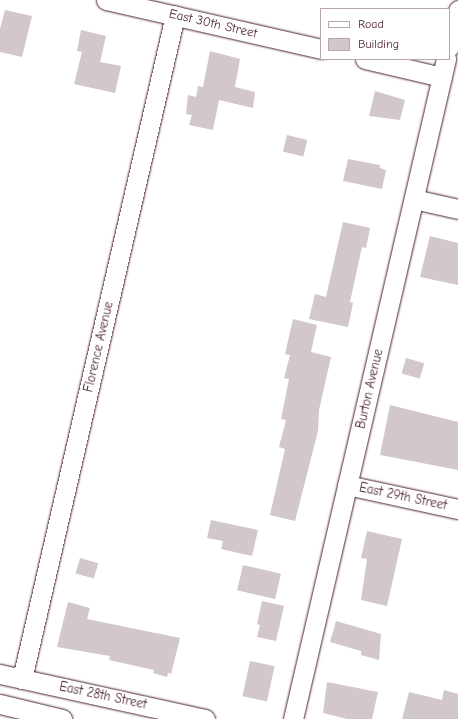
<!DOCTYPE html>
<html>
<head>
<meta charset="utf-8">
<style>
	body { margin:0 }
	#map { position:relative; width:458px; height:719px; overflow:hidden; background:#fff; font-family:"Comic Neue",sans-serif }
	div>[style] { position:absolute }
	.building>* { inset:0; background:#d2c7cb; transform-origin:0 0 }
	.roads { filter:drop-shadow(0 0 1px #4a1f2b) drop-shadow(0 0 1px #4a1f2b) }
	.minor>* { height:19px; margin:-9.5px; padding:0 9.5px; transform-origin:9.5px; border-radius:9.5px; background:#fff }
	span { translate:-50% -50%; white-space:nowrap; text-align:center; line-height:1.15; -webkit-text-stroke:3.5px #fff; paint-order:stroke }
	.street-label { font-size:13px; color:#4a1f2b }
	.legend { position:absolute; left:320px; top:8px; width:130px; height:52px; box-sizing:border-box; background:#fff; border:1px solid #b7a5aa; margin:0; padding:5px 7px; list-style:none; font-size:12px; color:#4a1f2b }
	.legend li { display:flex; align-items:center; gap:8px; height:20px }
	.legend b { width:20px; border:1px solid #b7a5aa }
</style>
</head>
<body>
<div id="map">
	<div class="building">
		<i style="clip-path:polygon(5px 10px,32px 16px,22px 57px,0 52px,0 29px)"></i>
		<i style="clip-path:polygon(81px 30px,106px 36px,100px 62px,121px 66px,115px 93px,74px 84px,82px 52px,77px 51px)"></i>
		<i style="clip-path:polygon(210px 51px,240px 59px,235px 87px,255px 92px,253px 108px,219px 100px,213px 130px,189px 125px,192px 115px,186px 114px,188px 95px,196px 97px,198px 86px,203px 87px)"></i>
		<i style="clip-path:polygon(375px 91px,405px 100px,400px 120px,369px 116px)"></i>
		<i style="left:287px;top:135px;width:21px;height:17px;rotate:14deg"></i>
		<i style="clip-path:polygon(348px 159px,380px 165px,380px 168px,386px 170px,382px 189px,343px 181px)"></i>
		<i style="clip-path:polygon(343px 222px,370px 228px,366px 248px,362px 247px,350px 302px,353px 303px,348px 327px,309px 319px,315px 294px,326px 297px)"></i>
		<i style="clip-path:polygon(430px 236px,458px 243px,458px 285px,420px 277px)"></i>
		<i style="clip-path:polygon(293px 319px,317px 325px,311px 352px,331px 357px,319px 410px,318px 431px,295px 521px,270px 515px,285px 449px,279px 447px,286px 420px,281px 419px,289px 379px,284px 378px,290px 355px,285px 354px)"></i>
		<i style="left:406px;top:358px;width:19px;height:16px;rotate:16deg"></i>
		<i style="clip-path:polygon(390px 405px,458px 422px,458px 470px,380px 455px)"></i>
		<i style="clip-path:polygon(211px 520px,258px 530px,252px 556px,221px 549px,223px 541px,207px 538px)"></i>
		<i style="clip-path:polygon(367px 531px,402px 539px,387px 606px,361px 600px,367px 559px,361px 558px)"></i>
		<i style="left:80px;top:558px;width:19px;height:16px;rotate:16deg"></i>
		<i style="left:243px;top:565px;width:39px;height:26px;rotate:13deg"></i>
		<i style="clip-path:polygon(262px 601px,284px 606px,276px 641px,257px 637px,260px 625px,257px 624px)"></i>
		<i style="clip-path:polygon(68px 602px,90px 608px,87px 619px,180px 638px,171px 674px,168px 673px,167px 677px,153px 673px,154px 670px,109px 660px,110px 656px,57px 647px)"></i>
		<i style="clip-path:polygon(336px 621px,381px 634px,379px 660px,361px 655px,361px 651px,330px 642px)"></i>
		<i style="left:250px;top:661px;width:25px;height:36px;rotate:12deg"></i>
		<i style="clip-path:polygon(327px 682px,378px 692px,372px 719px,347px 719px,323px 713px)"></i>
		<i style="clip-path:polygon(444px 690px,458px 694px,458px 719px,402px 719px,409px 692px,442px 700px)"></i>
	</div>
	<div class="roads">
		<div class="minor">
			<i style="left:106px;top:0;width:221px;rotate:12.8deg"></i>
			<i style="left:449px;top:47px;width:38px;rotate:-76deg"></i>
			<i style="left:365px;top:59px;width:79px;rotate:13.2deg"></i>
			<i style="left:414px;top:199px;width:45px;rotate:12.8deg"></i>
			<i style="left:347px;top:485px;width:114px;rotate:12.2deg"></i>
			<i style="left:0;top:674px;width:210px;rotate:12.4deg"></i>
			<i style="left:22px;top:679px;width:681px;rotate:-77.02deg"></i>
			<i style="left:0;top:704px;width:64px;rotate:13.6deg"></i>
			<i style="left:293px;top:719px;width:678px;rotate:-76.95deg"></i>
		</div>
	</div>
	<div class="street-label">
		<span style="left:213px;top:24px;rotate:13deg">East 30th Street</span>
		<span style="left:99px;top:347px;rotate:-77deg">Florence Avenue</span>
		<span style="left:370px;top:389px;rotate:-77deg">Burton Avenue</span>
		<span style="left:403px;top:497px;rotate:12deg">East 29th Street</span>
		<span style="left:103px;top:696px;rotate:12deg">East 28th Street</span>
	</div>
	<ul class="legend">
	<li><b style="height:5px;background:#fff"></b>Road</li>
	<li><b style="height:11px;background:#d2c7cb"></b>Building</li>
	</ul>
</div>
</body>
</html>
